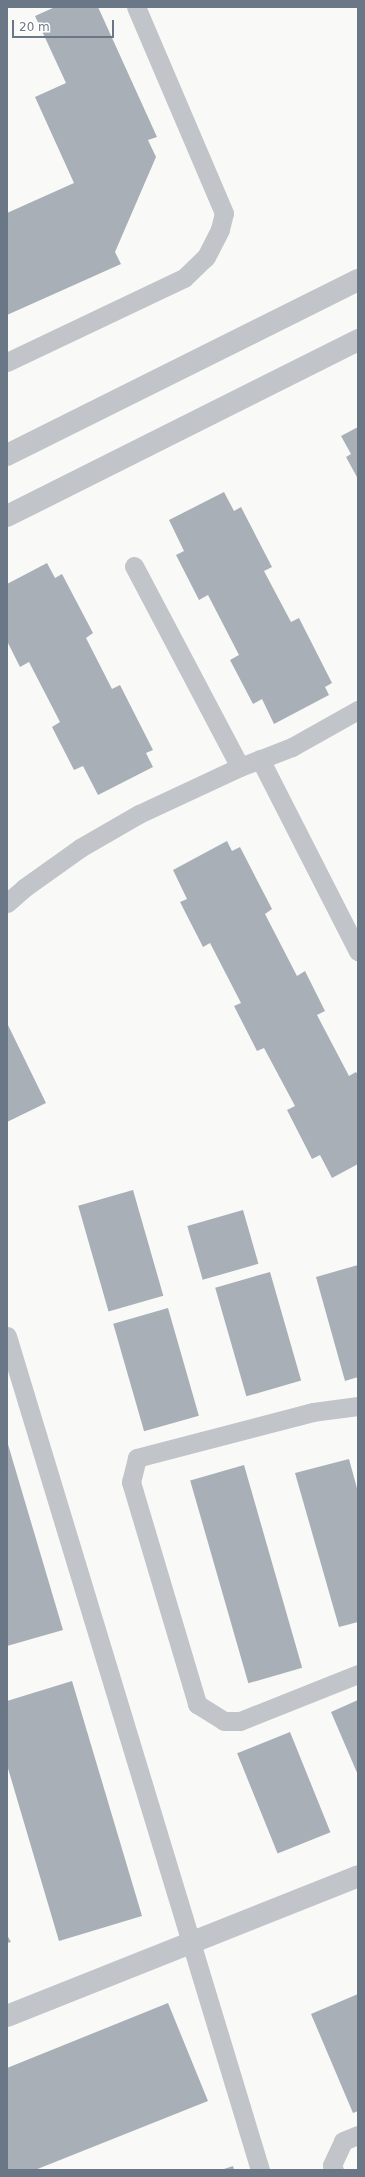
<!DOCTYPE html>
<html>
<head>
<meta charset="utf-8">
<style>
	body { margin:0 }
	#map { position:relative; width:365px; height:2177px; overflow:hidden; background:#f9faf8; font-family:"DejaVu Sans",sans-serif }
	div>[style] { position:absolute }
	.building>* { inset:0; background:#a8afb7; transform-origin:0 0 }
	.service>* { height:19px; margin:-9.5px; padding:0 9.5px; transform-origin:9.5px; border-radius:9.5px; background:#c1c5c9 }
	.minor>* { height:22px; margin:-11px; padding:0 11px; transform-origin:11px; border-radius:11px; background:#c1c5c9 }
	.tertiary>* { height:22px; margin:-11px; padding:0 11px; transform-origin:11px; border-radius:11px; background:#c1c5c9 }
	span { translate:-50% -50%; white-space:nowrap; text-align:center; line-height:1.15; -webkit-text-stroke:4px #fff; paint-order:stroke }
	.frame { position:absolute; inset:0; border:8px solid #6a7787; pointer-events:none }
	.scale { position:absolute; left:12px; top:20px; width:102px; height:18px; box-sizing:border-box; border:2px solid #6a7787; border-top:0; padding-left:5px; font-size:12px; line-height:14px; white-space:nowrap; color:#6a7787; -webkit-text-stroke:3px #fff; paint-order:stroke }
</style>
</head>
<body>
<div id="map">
	<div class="building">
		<i style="clip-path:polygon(55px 7px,98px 7px,157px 137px,148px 140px,156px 157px,115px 252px,121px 264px,7px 315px,7px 213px,74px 183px,35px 97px,66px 83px,35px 16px)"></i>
		<i style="clip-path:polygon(358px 427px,358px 479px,346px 457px,351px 454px,341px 436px)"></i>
		<i style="clip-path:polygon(224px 492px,234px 511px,241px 507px,272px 567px,264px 571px,291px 622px,299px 618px,332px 683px,325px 687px,329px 695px,274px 724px,262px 699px,253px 704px,230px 660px,239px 655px,208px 595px,199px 600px,176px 555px,184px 551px,169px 520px)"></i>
		<i style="clip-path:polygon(47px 563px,55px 578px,62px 574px,93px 633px,86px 638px,112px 689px,120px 685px,153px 750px,146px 753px,153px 767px,98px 795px,83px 766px,74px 770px,52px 727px,60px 722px,29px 662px,20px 667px,7px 641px,7px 584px)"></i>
		<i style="clip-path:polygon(227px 841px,232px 851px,240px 847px,272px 909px,265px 914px,297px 976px,305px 971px,325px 1011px,317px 1015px,349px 1076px,356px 1072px,358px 1075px,358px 1164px,332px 1178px,320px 1155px,312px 1159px,287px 1110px,295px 1106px,264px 1048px,257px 1051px,234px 1006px,241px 1003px,210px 943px,203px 947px,180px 902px,187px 899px,173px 870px)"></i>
		<i style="clip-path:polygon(7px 1023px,46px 1103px,7px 1122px)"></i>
		<i style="left:133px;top:1190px;width:110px;height:57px;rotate:74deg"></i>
		<i style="left:243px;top:1210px;width:56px;height:58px;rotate:74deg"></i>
		<i style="clip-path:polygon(358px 1265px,358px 1377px,345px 1381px,316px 1277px)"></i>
		<i style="left:270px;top:1272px;width:113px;height:57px;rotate:74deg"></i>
		<i style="left:168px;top:1308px;width:112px;height:57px;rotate:74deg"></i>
		<i style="clip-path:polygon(7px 1441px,63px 1630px,7px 1646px)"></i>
		<i style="clip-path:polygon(349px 1459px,358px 1492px,358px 1622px,339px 1627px,295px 1473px)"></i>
		<i style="left:244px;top:1465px;width:211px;height:56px;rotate:74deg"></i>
		<i style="clip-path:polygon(72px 1681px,142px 1916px,59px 1941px,7px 1765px,7px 1701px)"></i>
		<i style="clip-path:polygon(358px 1700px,358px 1775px,331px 1712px)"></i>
		<i style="left:290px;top:1732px;width:108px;height:57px;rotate:68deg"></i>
		<i style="clip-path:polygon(7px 1935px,11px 1942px,7px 1943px)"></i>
		<i style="clip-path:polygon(358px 1994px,358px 2111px,353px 2113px,311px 2014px)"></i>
		<i style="clip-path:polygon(168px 2003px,208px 2101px,35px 2170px,7px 2170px,7px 2068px)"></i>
		<i style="clip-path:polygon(233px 2166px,234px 2170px,221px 2170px)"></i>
	</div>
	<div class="service">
		<i style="left:7px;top:362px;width:196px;rotate:-25.4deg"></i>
		<i style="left:184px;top:278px;width:30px;rotate:-44deg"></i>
		<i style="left:206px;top:257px;width:31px;rotate:-63deg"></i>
		<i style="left:220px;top:229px;width:16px;rotate:-76deg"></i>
		<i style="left:224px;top:213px;width:224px;rotate:-113.1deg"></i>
		<i style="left:134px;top:566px;width:227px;rotate:62.2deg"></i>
		<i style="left:260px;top:759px;width:216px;rotate:63deg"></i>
		<i style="left:7px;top:903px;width:23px;rotate:-41deg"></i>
		<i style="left:24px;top:888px;width:69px;rotate:-35.5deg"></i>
		<i style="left:80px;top:848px;width:68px;rotate:-30deg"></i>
		<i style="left:139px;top:814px;width:111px;rotate:-25deg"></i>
		<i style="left:240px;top:767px;width:56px;rotate:-21deg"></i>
		<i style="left:292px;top:747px;width:76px;rotate:-29.3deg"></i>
		<i style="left:7px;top:1336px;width:872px;rotate:73.12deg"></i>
		<i style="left:358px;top:1406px;width:45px;rotate:172.4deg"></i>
		<i style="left:313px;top:1412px;width:182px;rotate:165.4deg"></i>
		<i style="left:137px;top:1458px;width:25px;rotate:104deg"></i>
		<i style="left:131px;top:1482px;width:232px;rotate:73.4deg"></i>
		<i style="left:197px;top:1704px;width:32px;rotate:32deg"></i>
		<i style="left:224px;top:1721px;width:16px"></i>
		<i style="left:240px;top:1721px;width:127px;rotate:-21.7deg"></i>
		<i style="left:334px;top:2170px;width:5px;rotate:-112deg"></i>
		<i style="left:332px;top:2165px;width:26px;rotate:-65deg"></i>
		<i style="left:343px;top:2141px;width:16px;rotate:-22deg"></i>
	</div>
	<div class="minor">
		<i style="left:7px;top:2016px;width:378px;rotate:-21.7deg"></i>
	</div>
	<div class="tertiary">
		<i style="left:7px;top:455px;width:392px;rotate:-26.5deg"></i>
		<i style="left:7px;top:516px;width:393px;rotate:-26.6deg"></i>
	</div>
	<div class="frame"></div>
	<div class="scale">20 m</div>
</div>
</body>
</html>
